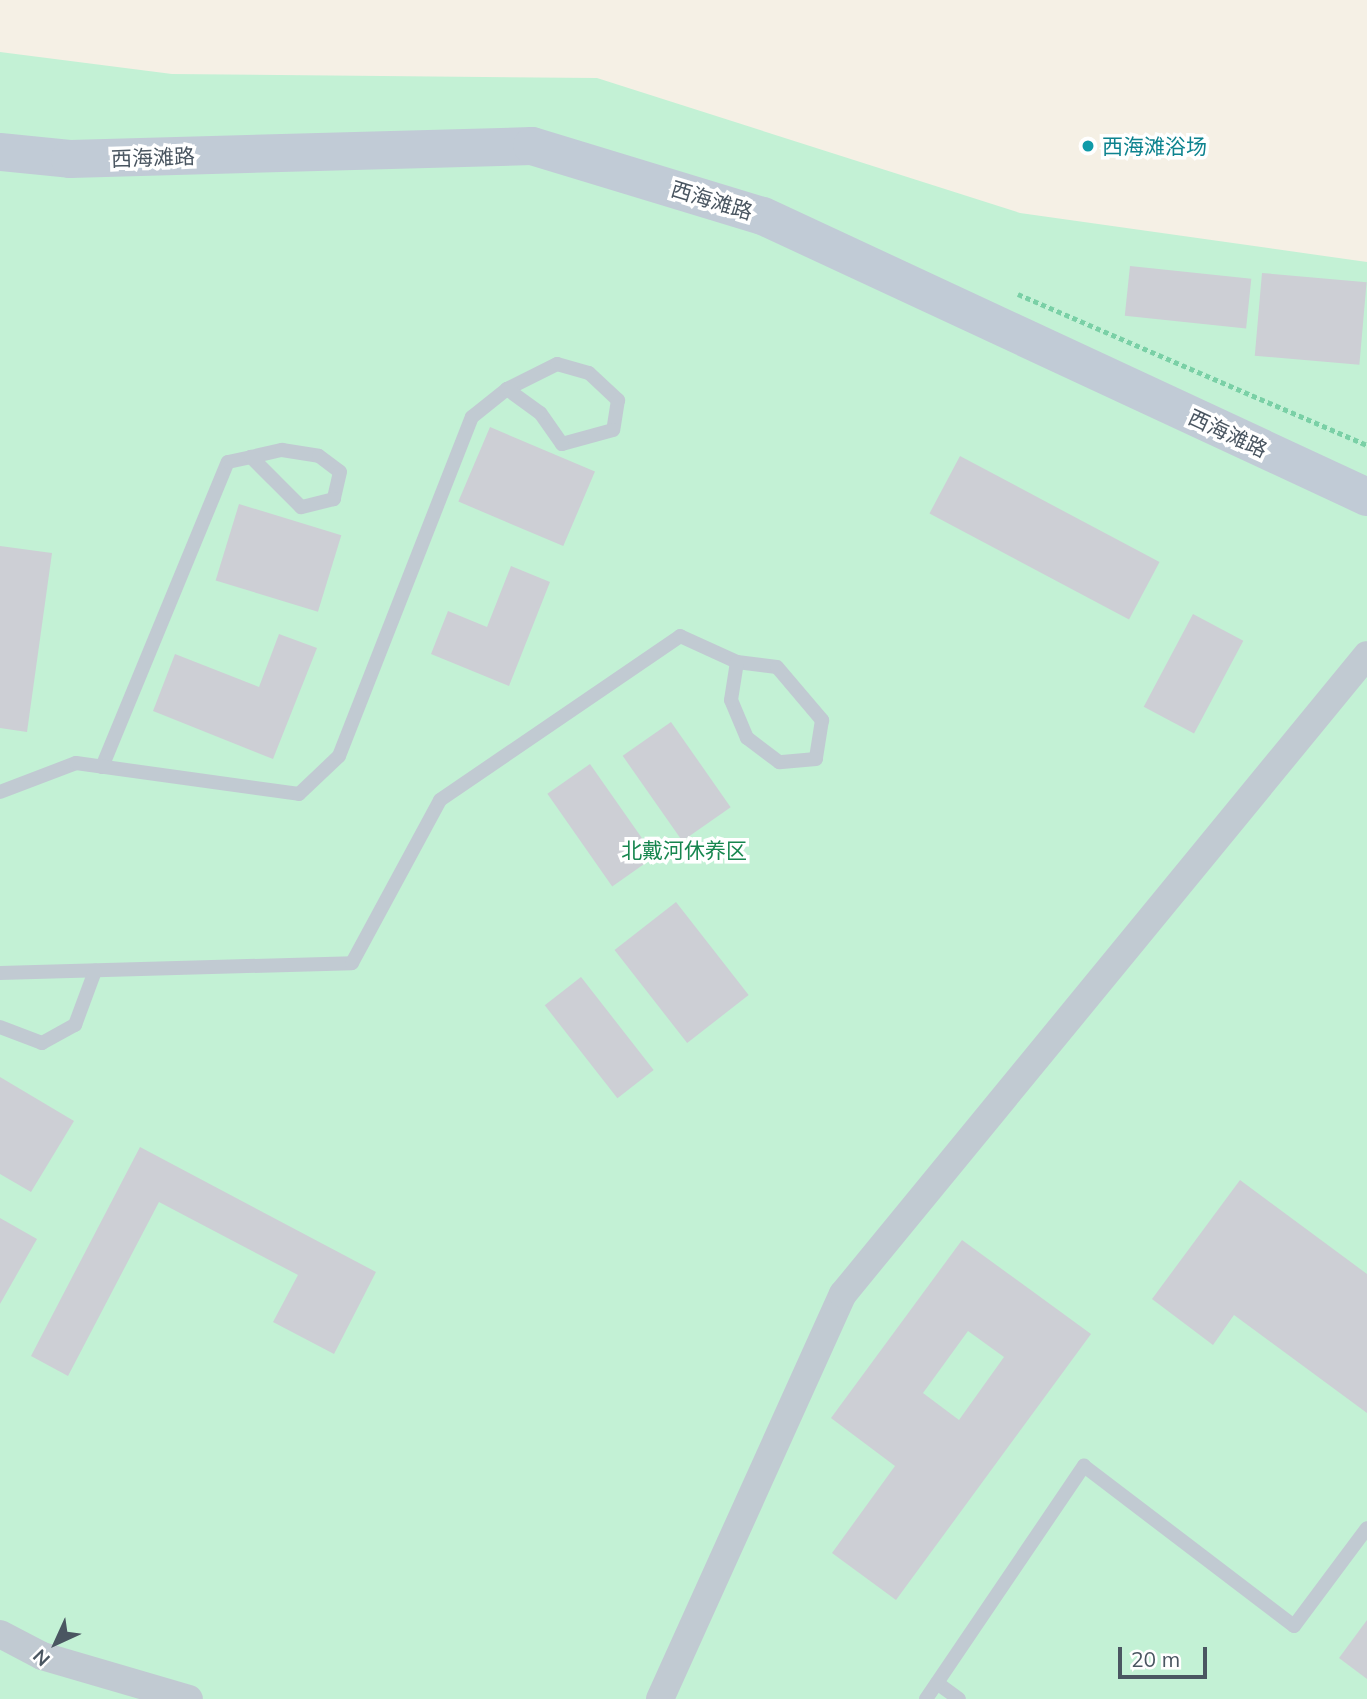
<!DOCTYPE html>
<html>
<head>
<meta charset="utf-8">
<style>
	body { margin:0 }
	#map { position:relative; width:1367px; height:1699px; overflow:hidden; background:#f5f3f3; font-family:Mulish,"Noto Sans SC",sans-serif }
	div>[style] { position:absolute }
	.green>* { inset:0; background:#c3f1d5; transform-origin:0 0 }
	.sand>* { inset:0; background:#f5f0e5 }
	.building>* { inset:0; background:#cdcfd5; transform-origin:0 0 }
	.path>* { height:4.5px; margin-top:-2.25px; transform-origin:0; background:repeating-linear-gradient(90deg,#7ad0a6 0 5px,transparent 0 8.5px) }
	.service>* { height:14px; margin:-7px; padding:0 7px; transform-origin:7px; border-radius:7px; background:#c1cad2 }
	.minor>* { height:28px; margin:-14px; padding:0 14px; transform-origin:14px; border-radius:14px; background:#c1cad2 }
	.secondary>* { height:38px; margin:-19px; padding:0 19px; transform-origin:19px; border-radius:19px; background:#c1cbd6 }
	.dots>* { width:19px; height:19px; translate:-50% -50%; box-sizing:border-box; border:4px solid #fff; border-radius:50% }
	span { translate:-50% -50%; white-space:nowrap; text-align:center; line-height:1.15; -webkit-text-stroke:7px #fff; paint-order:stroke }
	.culture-label { font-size:21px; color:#0d838f }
	.left { translate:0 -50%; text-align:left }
	.street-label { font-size:21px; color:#4a5661 }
	.park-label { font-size:21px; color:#17864f }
	.north { position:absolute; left:21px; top:1608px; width:70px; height:70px; -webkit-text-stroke:5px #fff; paint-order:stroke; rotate:225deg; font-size:19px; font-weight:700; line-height:28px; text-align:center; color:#4a5661 }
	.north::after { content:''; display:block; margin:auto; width:24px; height:32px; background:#4a5661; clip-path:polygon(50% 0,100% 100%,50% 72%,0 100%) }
	.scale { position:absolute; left:1118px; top:1647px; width:89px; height:32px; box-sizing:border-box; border:4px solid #4a5661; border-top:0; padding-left:9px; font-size:21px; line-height:24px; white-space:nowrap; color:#4a5661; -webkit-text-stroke:5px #fff; paint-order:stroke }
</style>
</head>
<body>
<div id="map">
	<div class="green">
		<i style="left:0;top:0;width:1367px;height:1699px"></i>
	</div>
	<div class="sand">
		<i style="clip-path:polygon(0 0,1367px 0,1367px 262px,1020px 213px,597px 78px,172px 74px,0 52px)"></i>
	</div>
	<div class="building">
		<i style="left:1130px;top:266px;width:122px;height:50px;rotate:6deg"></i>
		<i style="left:1262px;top:273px;width:105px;height:83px;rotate:5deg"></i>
		<i style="left:490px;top:427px;width:114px;height:81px;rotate:23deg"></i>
		<i style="left:960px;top:456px;width:226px;height:65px;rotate:28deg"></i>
		<i style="left:239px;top:504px;width:107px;height:80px;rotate:17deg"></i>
		<i style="clip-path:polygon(0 546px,52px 553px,27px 732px,0 728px)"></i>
		<i style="clip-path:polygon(511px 566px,550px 582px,509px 686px,431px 654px,448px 611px,487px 627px)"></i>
		<i style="left:1193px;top:614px;width:57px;height:105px;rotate:28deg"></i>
		<i style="clip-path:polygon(279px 634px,317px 648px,273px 759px,153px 711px,175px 654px,259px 687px)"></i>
		<i style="left:671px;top:722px;width:104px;height:59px;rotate:55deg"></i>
		<i style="left:590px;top:764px;width:113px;height:52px;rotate:55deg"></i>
		<i style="left:676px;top:902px;width:118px;height:78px;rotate:52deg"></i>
		<i style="left:581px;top:977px;width:118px;height:46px;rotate:52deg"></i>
		<i style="clip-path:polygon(0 1077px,74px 1121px,31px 1192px,0 1174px)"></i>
		<i style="clip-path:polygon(140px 1147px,376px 1272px,334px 1354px,273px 1322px,298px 1275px,159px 1202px,68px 1376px,31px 1356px)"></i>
		<i style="clip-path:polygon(1240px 1180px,1367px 1274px,1367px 1413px,1234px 1315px,1213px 1345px,1152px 1299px)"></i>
		<i style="clip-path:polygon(0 1218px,37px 1239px,0 1304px)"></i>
		<i style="clip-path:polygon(evenodd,962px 1240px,1091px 1334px,896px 1600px,832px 1553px,895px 1466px,831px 1418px,962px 1240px,968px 1331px,1004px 1357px,959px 1420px,923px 1393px,968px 1331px)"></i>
		<i style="clip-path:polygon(1367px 1620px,1367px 1679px,1339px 1658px)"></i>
	</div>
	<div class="path">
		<i style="left:1018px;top:294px;width:380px;rotate:23.4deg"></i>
	</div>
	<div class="service">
		<i style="left:102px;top:767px;width:330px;rotate:-67.6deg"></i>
		<i style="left:228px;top:462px;width:24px;rotate:-12deg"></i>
		<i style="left:251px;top:457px;width:32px;rotate:-13deg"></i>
		<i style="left:282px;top:450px;width:37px;rotate:9deg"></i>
		<i style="left:319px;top:456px;width:26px;rotate:37deg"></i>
		<i style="left:340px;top:472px;width:28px;rotate:103deg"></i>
		<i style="left:334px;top:499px;width:34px;rotate:166deg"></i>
		<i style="left:301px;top:507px;width:71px;rotate:-135deg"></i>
		<i style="left:0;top:792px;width:81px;rotate:-20.9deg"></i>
		<i style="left:76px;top:763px;width:225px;rotate:7.9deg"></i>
		<i style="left:299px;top:794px;width:55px;rotate:-43.5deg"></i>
		<i style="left:339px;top:756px;width:364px;rotate:-68.6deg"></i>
		<i style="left:472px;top:417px;width:45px;rotate:-38.7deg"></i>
		<i style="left:507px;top:389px;width:56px;rotate:-26.6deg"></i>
		<i style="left:557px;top:364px;width:33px;rotate:16deg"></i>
		<i style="left:589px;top:373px;width:40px;rotate:43deg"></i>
		<i style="left:618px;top:400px;width:30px;rotate:99deg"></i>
		<i style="left:613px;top:430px;width:53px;rotate:164.6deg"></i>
		<i style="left:562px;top:444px;width:38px;rotate:-125deg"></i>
		<i style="left:540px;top:413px;width:41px;rotate:-144deg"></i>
		<i style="left:0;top:973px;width:352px;rotate:-1.6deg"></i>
		<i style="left:352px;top:963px;width:185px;rotate:-61.6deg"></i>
		<i style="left:440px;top:800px;width:291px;rotate:-34.3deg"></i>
		<i style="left:680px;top:636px;width:63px;rotate:24.5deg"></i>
		<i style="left:737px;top:662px;width:40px;rotate:7.1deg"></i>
		<i style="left:777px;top:667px;width:70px;rotate:49.7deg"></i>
		<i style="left:822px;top:720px;width:39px;rotate:99deg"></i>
		<i style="left:816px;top:759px;width:37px;rotate:175deg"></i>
		<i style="left:779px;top:762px;width:40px;rotate:-143deg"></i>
		<i style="left:747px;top:738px;width:41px;rotate:-112.8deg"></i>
		<i style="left:731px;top:700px;width:38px;rotate:-81deg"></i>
		<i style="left:0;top:1027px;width:45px;rotate:20.9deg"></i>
		<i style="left:42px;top:1043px;width:38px;rotate:-29deg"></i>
		<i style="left:75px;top:1025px;width:58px;rotate:-69.7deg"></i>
		<i style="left:937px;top:1683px;width:27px;rotate:36deg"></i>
		<i style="left:926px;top:1699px;width:282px;rotate:-55.9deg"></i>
		<i style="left:1084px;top:1466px;width:264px;rotate:37.3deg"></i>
		<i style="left:1294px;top:1626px;width:122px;rotate:-53.3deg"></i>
	</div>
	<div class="minor">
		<i style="left:0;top:1634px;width:47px;rotate:27.6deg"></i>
		<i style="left:42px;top:1656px;width:153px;rotate:16.3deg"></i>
		<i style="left:660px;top:1699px;width:444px;rotate:-65.7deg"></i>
		<i style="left:843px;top:1294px;width:826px;rotate:-50.65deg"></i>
	</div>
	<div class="secondary">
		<i style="left:0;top:152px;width:70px;rotate:5.7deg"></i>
		<i style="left:70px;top:159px;width:462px;rotate:-1.6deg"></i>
		<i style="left:532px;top:146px;width:241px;rotate:16.9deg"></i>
		<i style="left:763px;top:216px;width:666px;rotate:24.95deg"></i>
	</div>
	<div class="dots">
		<i style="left:1088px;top:146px;background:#0f9aa8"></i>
	</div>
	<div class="culture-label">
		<span class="left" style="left:1102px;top:146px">西海滩浴场</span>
	</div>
	<div class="street-label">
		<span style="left:153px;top:157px;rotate:-2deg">西海滩路</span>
		<span style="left:712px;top:200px;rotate:17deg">西海滩路</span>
		<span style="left:1228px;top:433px;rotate:25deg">西海滩路</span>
	</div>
	<div class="park-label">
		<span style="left:684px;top:850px">北戴河休养区</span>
	</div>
	<div class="north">N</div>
	<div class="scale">20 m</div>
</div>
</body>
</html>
